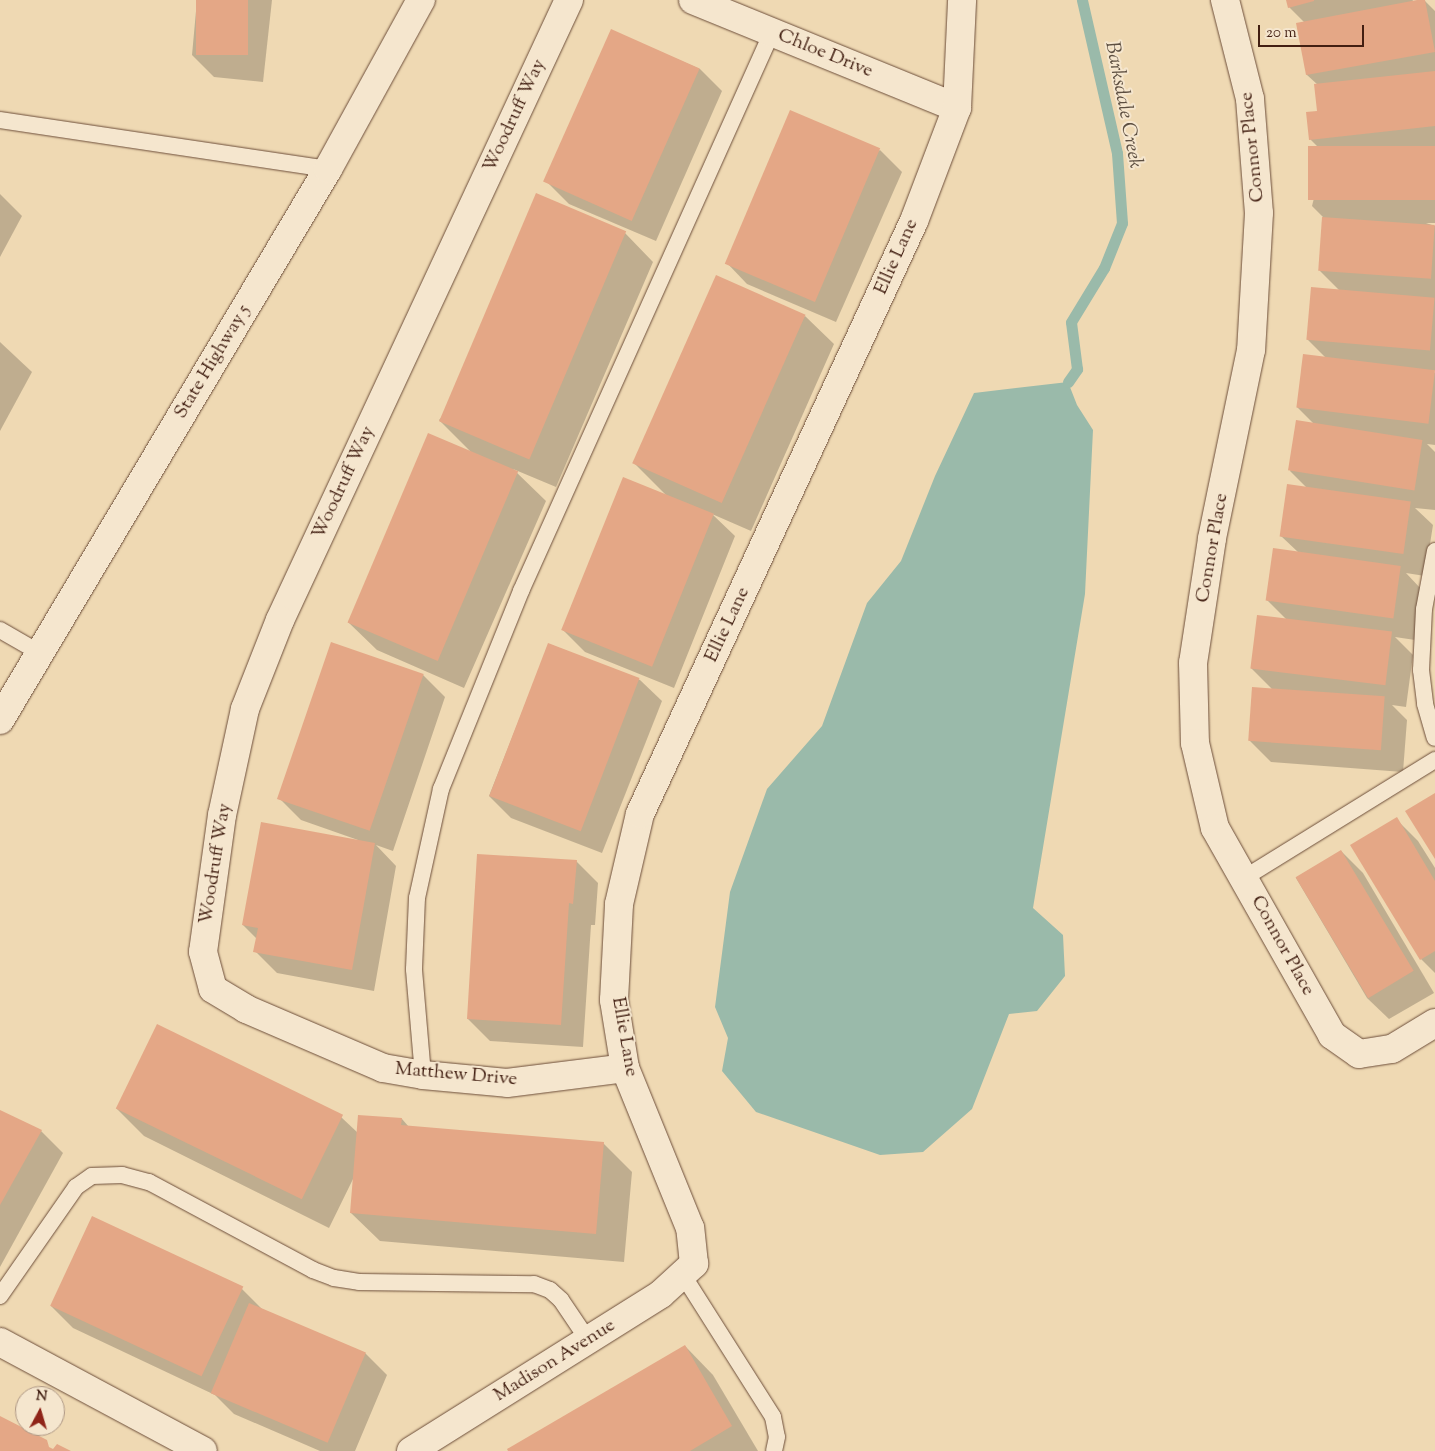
<!DOCTYPE html>
<html>
<head>
<meta charset="utf-8">
<style>
	body { margin:0 }
	#map { position:relative; width:1435px; height:1451px; overflow:hidden; background:#efd9b3; font-family:"Sorts Mill Goudy",serif }
	div>[style] { position:absolute }
	.water>* { inset:0; background:#9abaaa }
	.shadow>* { inset:0; background:#0003 }
	.stream>* { height:11px; margin:-5.5px; padding:0 5.5px; transform-origin:5.5px; border-radius:5.5px; background:#9abaaa }
	.building>* { inset:0; background:#e4a786; transform-origin:0 0 }
	.roads { filter:drop-shadow(0 0 1px #6d4e3a) drop-shadow(0 0 1px #6d4e3a) }
	.lane>* { height:16px; margin:-8px; padding:0 8px; transform-origin:8px; border-radius:8px; background:#f5e6ce }
	.street>* { height:28px; margin:-14px; padding:0 14px; transform-origin:14px; border-radius:14px; background:#f5e6ce }
	.secondary>* { height:28px; margin:-14px; padding:0 14px; transform-origin:14px; border-radius:14px; background:#f5e6ce }
	span { translate:-50% -50%; white-space:nowrap; text-align:center; line-height:1.15; -webkit-text-stroke:4px #f5e6ce; paint-order:stroke }
	.street-label { font-size:19px; color:#421f12 }
	.water-label { font-size:20px; color:#5c4e40; font-style:italic }
	.north { position:absolute; left:15px; top:1386px; width:50px; height:50px; box-sizing:border-box; background:#f5e6ce; border:1px solid #ad9683; border-radius:50%; rotate:6deg; font-size:14px; font-weight:700; line-height:20px; text-align:center; color:#421f12 }
	.north::after { content:''; display:block; margin:auto; width:18px; height:22px; background:#8f2418; clip-path:polygon(50% 0,100% 100%,50% 72%,0 100%) }
	.scale { position:absolute; left:1258px; top:25px; width:106px; height:22px; box-sizing:border-box; border:2px solid #421f12; border-top:0; padding-left:6px; font-size:15px; line-height:18px; white-space:nowrap; color:#421f12; -webkit-text-stroke:4px #f5e6ce; paint-order:stroke }
</style>
</head>
<body>
<div id="map">
	<div class="water">
		<i style="clip-path:polygon(1068px 382px,1077px 405px,1093px 430px,1085px 594px,1033px 908px,1063px 935px,1065px 976px,1037px 1011px,1009px 1014px,972px 1109px,923px 1152px,880px 1155px,756px 1112px,722px 1071px,728px 1038px,715px 1007px,730px 892px,767px 789px,822px 726px,867px 603px,901px 561px,935px 476px,974px 393px)"></i>
	</div>
	<div class="shadow">
		<i style="clip-path:polygon(197px 0,272px 0,263px 82px,214px 77px,192px 55px)"></i>
		<i style="clip-path:polygon(1287px 0,1413px 0,1412px 2px,1424px 0,1435px 11px,1435px 223px,1426px 223px,1435px 226px,1435px 371px,1432px 370px,1435px 373px,1435px 445px,1427px 444px,1435px 452px,1435px 510px,1415px 508px,1433px 525px,1425px 576px,1406px 573px,1422px 590px,1415px 640px,1395px 637px,1413px 655px,1406px 707px,1392px 705px,1407px 720px,1403px 772px,1271px 762px,1249px 740px,1273px 690px,1251px 668px,1287px 620px,1267px 600px,1299px 553px,1281px 536px,1307px 488px,1290px 471px,1314px 424px,1297px 407px,1326px 358px,1307px 339px,1339px 290px,1320px 271px,1323px 217px,1312px 206px,1325px 154px,1310px 139px,1318px 112px,1318px 85px,1307px 75px,1298px 24px,1304px 22px,1289px 7px)"></i>
		<i style="clip-path:polygon(612px 31px,700px 69px,722px 91px,656px 241px,569px 204px,547px 182px)"></i>
		<i style="clip-path:polygon(880px 150px,902px 172px,836px 322px,747px 284px,726px 262px)"></i>
		<i style="clip-path:polygon(0 194px,22px 216px,0 257px)"></i>
		<i style="clip-path:polygon(625px 233px,653px 262px,556px 487px,513px 469px,546px 501px,464px 688px,377px 650px,348px 622px,472px 453px,439px 420px)"></i>
		<i style="clip-path:polygon(805px 316px,834px 344px,751px 531px,712px 514px,735px 536px,674px 688px,585px 652px,563px 630px,667px 496px,634px 463px)"></i>
		<i style="clip-path:polygon(0 342px,32px 372px,0 431px)"></i>
		<i style="clip-path:polygon(549px 644px,640px 680px,662px 701px,602px 853px,511px 818px,489px 796px)"></i>
		<i style="clip-path:polygon(423px 675px,445px 697px,393px 851px,376px 845px,396px 866px,374px 991px,277px 973px,255px 951px,257px 939px,243px 925px,358px 840px,301px 820px,279px 798px)"></i>
		<i style="clip-path:polygon(1396px 819px,1418px 841px,1435px 868px,1435px 973px,1421px 959px)"></i>
		<i style="clip-path:polygon(1341px 851px,1363px 873px,1434px 993px,1389px 1019px,1367px 998px,1296px 878px)"></i>
		<i style="clip-path:polygon(576px 861px,598px 883px,595px 925px,591px 925px,583px 1047px,490px 1041px,468px 1019px)"></i>
		<i style="clip-path:polygon(116px 1108px,341px 1117px,358px 1133px,402px 1119px,409px 1127px,603px 1143px,632px 1172px,624px 1262px,380px 1241px,351px 1213px,354px 1177px,329px 1228px,144px 1136px)"></i>
		<i style="clip-path:polygon(0 1111px,41px 1131px,63px 1153px,0 1267px)"></i>
		<i style="clip-path:polygon(242px 1289px,263px 1310px,365px 1353px,387px 1375px,355px 1451px,320px 1451px,234px 1414px,215px 1395px,73px 1328px,51px 1306px)"></i>
		<i style="clip-path:polygon(685px 1346px,713px 1375px,758px 1451px,509px 1451px)"></i>
	</div>
	<div class="stream">
		<i style="left:1068px;top:382px;width:16px;rotate:-55deg"></i>
		<i style="left:1077px;top:369px;width:47px;rotate:-97.3deg"></i>
		<i style="left:1071px;top:322px;width:63px;rotate:-58.6deg"></i>
		<i style="left:1104px;top:268px;width:48px;rotate:-68.2deg"></i>
		<i style="left:1122px;top:223px;width:70px;rotate:-94.1deg"></i>
		<i style="left:1117px;top:153px;width:157px;rotate:-102.9deg"></i>
	</div>
	<div class="building">
		<i style="left:196px;top:0;width:52px;height:55px"></i>
		<i style="clip-path:polygon(1286px 0,1314px 0,1314px 1px,1288px 8px)"></i>
		<i style="clip-path:polygon(1417px 0,1425px 0,1435px 52px,1306px 75px,1296px 23px)"></i>
		<i style="left:611px;top:29px;width:97px;height:167px;rotate:24deg"></i>
		<i style="clip-path:polygon(1435px 71px,1435px 126px,1309px 140px,1306px 112px,1317px 111px,1314px 84px)"></i>
		<i style="left:790px;top:110px;width:98px;height:167px;rotate:23deg"></i>
		<i style="left:1435px;top:146px;width:54px;height:127px;rotate:90deg"></i>
		<i style="left:536px;top:193px;width:98px;height:248px;rotate:23deg"></i>
		<i style="left:1322px;top:217px;width:113px;height:54px;rotate:4deg"></i>
		<i style="left:716px;top:275px;width:98px;height:206px;rotate:24deg"></i>
		<i style="left:1311px;top:287px;width:124px;height:53px;rotate:5deg"></i>
		<i style="left:1303px;top:354px;width:133px;height:54px;rotate:7deg"></i>
		<i style="left:1296px;top:420px;width:128px;height:51px;rotate:9deg"></i>
		<i style="left:428px;top:433px;width:98px;height:206px;rotate:23deg"></i>
		<i style="left:623px;top:477px;width:98px;height:165px;rotate:22deg"></i>
		<i style="left:1287px;top:484px;width:125px;height:53px;rotate:8deg"></i>
		<i style="left:1273px;top:548px;width:129px;height:53px;rotate:8deg"></i>
		<i style="left:1257px;top:615px;width:136px;height:54px;rotate:7deg"></i>
		<i style="left:331px;top:642px;width:98px;height:166px;rotate:19deg"></i>
		<i style="left:548px;top:643px;width:98px;height:164px;rotate:21deg"></i>
		<i style="left:1252px;top:687px;width:133px;height:54px;rotate:4deg"></i>
		<i style="clip-path:polygon(1435px 793px,1435px 859px,1405px 811px)"></i>
		<i style="clip-path:polygon(1397px 817px,1435px 881px,1435px 951px,1420px 960px,1350px 845px)"></i>
		<i style="clip-path:polygon(261px 822px,375px 843px,352px 970px,253px 952px,258px 928px,242px 925px)"></i>
		<i style="left:1341px;top:850px;width:141px;height:53px;rotate:59deg"></i>
		<i style="clip-path:polygon(477px 854px,577px 860px,573px 904px,569px 903px,561px 1025px,467px 1019px)"></i>
		<i style="left:157px;top:1024px;width:207px;height:94px;rotate:26deg"></i>
		<i style="clip-path:polygon(0 1110px,42px 1130px,0 1205px)"></i>
		<i style="clip-path:polygon(358px 1115px,402px 1118px,401px 1125px,604px 1142px,596px 1234px,350px 1213px)"></i>
		<i style="left:92px;top:1216px;width:167px;height:99px;rotate:25deg"></i>
		<i style="left:249px;top:1303px;width:127px;height:98px;rotate:23deg"></i>
		<i style="clip-path:polygon(685px 1345px,732px 1426px,690px 1451px,508px 1451px,507px 1449px)"></i>
		<i style="clip-path:polygon(0 1416px,47px 1440px,49px 1447px,53px 1449px,57px 1444px,71px 1451px,0 1451px)"></i>
	</div>
	<div class="roads">
		<div class="lane">
			<i style="left:0;top:120px;width:332px;rotate:8.5deg"></i>
			<i style="left:1435px;top:551px;width:59px;rotate:100.7deg"></i>
			<i style="left:1424px;top:609px;width:61px;rotate:92.8deg"></i>
			<i style="left:1421px;top:670px;width:34px;rotate:83deg"></i>
			<i style="left:1425px;top:704px;width:35px;rotate:74deg"></i>
			<i style="left:0;top:630px;width:46px;rotate:29.9deg"></i>
			<i style="left:1244px;top:878px;width:225px;rotate:-31.7deg"></i>
			<i style="left:423px;top:1075px;width:106px;rotate:-94.9deg"></i>
			<i style="left:414px;top:969px;width:71px;rotate:-87.6deg"></i>
			<i style="left:417px;top:898px;width:112px;rotate:-77.6deg"></i>
			<i style="left:441px;top:789px;width:214px;rotate:-68deg"></i>
			<i style="left:521px;top:591px;width:613px;rotate:-65.82deg"></i>
			<i style="left:683px;top:1275px;width:168px;rotate:57.6deg"></i>
			<i style="left:773px;top:1417px;width:20px;rotate:79deg"></i>
			<i style="left:777px;top:1437px;width:14px;rotate:102deg"></i>
			<i style="left:0;top:1296px;width:133px;rotate:-55.1deg"></i>
			<i style="left:76px;top:1187px;width:19px;rotate:-35deg"></i>
			<i style="left:92px;top:1176px;width:30px;rotate:-2deg"></i>
			<i style="left:122px;top:1175px;width:28px;rotate:15deg"></i>
			<i style="left:149px;top:1182px;width:186px;rotate:28.2deg"></i>
			<i style="left:313px;top:1270px;width:22px;rotate:21deg"></i>
			<i style="left:334px;top:1278px;width:25px;rotate:9deg"></i>
			<i style="left:359px;top:1282px;width:175px;rotate:0.7deg"></i>
			<i style="left:534px;top:1284px;width:17px;rotate:21deg"></i>
			<i style="left:550px;top:1290px;width:15px;rotate:42deg"></i>
			<i style="left:561px;top:1300px;width:48px;rotate:56deg"></i>
		</div>
		<div class="street">
			<i style="left:569px;top:0;width:684px;rotate:114.99deg"></i>
			<i style="left:280px;top:620px;width:96px;rotate:111.5deg"></i>
			<i style="left:245px;top:709px;width:108px;rotate:102.2deg"></i>
			<i style="left:222px;top:815px;width:138px;rotate:97.9deg"></i>
			<i style="left:203px;top:952px;width:38px;rotate:75deg"></i>
			<i style="left:213px;top:989px;width:39px;rotate:31deg"></i>
			<i style="left:246px;top:1009px;width:149px;rotate:23.3deg"></i>
			<i style="left:383px;top:1068px;width:41px;rotate:9.9deg"></i>
			<i style="left:423px;top:1075px;width:84px;rotate:5.4deg"></i>
			<i style="left:507px;top:1083px;width:119px;rotate:-7.2deg"></i>
			<i style="left:693px;top:0;width:285px;rotate:22.2deg"></i>
			<i style="left:1225px;top:0;width:102px;rotate:75.8deg"></i>
			<i style="left:1250px;top:99px;width:114px;rotate:85.5deg"></i>
			<i style="left:1259px;top:213px;width:137px;rotate:93.3deg"></i>
			<i style="left:1251px;top:350px;width:193px;rotate:101.7deg"></i>
			<i style="left:1212px;top:539px;width:125px;rotate:98.7deg"></i>
			<i style="left:1193px;top:663px;width:80px;rotate:88.6deg"></i>
			<i style="left:1195px;top:743px;width:87px;rotate:76.8deg"></i>
			<i style="left:1215px;top:828px;width:238px;rotate:60.5deg"></i>
			<i style="left:1332px;top:1035px;width:33px;rotate:35deg"></i>
			<i style="left:1359px;top:1054px;width:33px;rotate:-9deg"></i>
			<i style="left:1392px;top:1049px;width:50px;rotate:-31.2deg"></i>
			<i style="left:0;top:1342px;width:230px;rotate:28.2deg"></i>
			<i style="left:411px;top:1451px;width:295px;rotate:-32.1deg"></i>
			<i style="left:661px;top:1294px;width:45px;rotate:-42.3deg"></i>
			<i style="left:694px;top:1264px;width:36px;rotate:-96deg"></i>
			<i style="left:690px;top:1228px;width:173px;rotate:-112.1deg"></i>
			<i style="left:625px;top:1068px;width:69px;rotate:-99.2deg"></i>
			<i style="left:614px;top:1000px;width:96px;rotate:-87deg"></i>
			<i style="left:619px;top:904px;width:92px;rotate:-76.9deg"></i>
			<i style="left:640px;top:814px;width:653px;rotate:-65.2deg"></i>
			<i style="left:914px;top:221px;width:121px;rotate:-69.2deg"></i>
			<i style="left:957px;top:108px;width:108px;rotate:-87.3deg"></i>
		</div>
		<div class="secondary">
			<i style="left:0;top:720px;width:641px;rotate:-59.24deg"></i>
			<i style="left:328px;top:169px;width:193px;rotate:-61.2deg"></i>
		</div>
	</div>
	<div class="street-label">
		<span style="left:825px;top:54px;rotate:22deg">Chloe Drive</span>
		<span style="left:515px;top:116px;rotate:-65deg">Woodruff Way</span>
		<span style="left:1253px;top:147px;rotate:-96deg">Connor Place</span>
		<span style="left:897px;top:257px;rotate:-66deg">Ellie Lane</span>
		<span style="left:213px;top:362px;rotate:-59deg">State Highway 5</span>
		<span style="left:344px;top:483px;rotate:-65deg">Woodruff Way</span>
		<span style="left:1213px;top:548px;rotate:-80deg">Connor Place</span>
		<span style="left:728px;top:625px;rotate:-65deg">Ellie Lane</span>
		<span style="left:216px;top:864px;rotate:-81deg">Woodruff Way</span>
		<span style="left:1282px;top:946px;rotate:61deg">Connor Place</span>
		<span style="left:624px;top:1037px;rotate:80deg">Ellie Lane</span>
		<span style="left:456px;top:1075px;rotate:5deg">Matthew Drive</span>
		<span style="left:555px;top:1361px;rotate:-32deg">Madison Avenue</span>
	</div>
	<div class="water-label">
		<span style="left:1123px;top:105px;rotate:79deg">Barksdale Creek</span>
	</div>
	<div class="north">N</div>
	<div class="scale">20 m</div>
</div>
</body>
</html>
